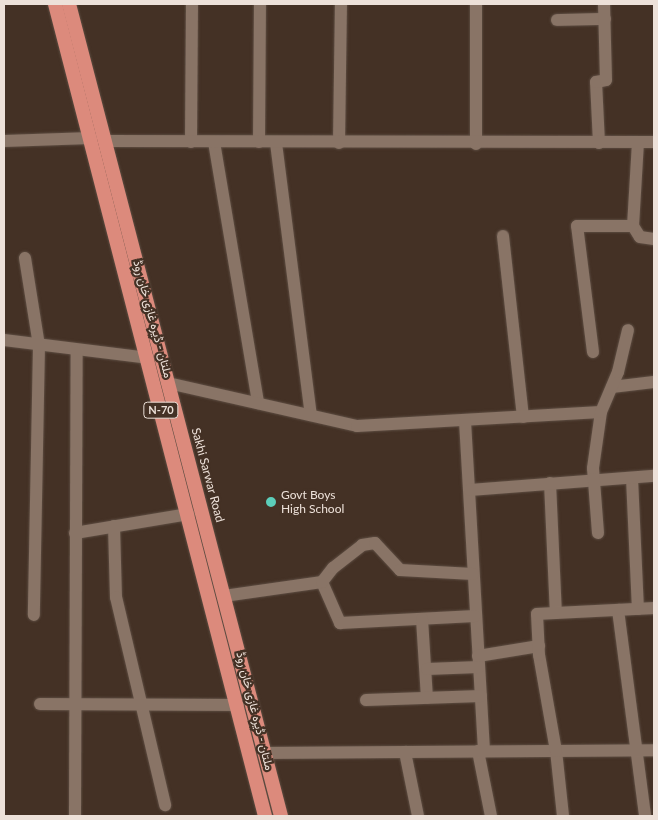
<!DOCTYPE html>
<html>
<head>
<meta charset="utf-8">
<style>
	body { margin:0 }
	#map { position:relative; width:658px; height:820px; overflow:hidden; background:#443125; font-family:Lato,Vazirmatn,sans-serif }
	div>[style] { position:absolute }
	.roads { filter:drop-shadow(0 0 1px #5d4d42) drop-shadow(0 0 1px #5d4d42) }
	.minor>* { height:12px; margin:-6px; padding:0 6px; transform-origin:6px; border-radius:6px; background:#897466 }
	.tertiary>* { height:12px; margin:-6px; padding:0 6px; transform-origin:6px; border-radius:6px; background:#897466 }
	.trunk>* { height:14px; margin:-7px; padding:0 7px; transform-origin:7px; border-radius:7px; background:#dc8a7c }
	.dots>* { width:14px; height:14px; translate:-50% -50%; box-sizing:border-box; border:2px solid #443125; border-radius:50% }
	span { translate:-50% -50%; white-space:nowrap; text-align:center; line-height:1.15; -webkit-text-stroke:4.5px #443125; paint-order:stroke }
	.shield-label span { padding:1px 4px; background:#443125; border:1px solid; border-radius:4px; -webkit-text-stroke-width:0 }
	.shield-label { font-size:11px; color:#ede1d9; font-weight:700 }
	.street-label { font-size:12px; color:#ede1d9 }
	.poi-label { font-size:12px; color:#ede1d9 }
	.left { translate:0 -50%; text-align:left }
	.frame { position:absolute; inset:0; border:5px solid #ede1d9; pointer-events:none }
</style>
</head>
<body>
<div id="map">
	<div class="roads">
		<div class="minor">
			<i style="left:476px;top:4px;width:140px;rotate:90deg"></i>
			<i style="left:557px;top:20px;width:48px;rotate:-1.2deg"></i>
			<i style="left:191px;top:142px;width:138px;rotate:-89.6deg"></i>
			<i style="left:214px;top:142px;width:265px;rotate:80.4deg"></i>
			<i style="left:259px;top:142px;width:138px;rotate:-89.6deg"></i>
			<i style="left:638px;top:142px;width:84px;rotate:93.4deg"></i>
			<i style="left:633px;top:226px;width:13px;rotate:58deg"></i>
			<i style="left:640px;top:237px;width:14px;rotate:8deg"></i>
			<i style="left:276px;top:143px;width:274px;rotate:82.7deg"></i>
			<i style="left:339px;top:143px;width:139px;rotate:-89.2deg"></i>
			<i style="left:599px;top:143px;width:61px;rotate:-92.8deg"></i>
			<i style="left:596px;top:82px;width:10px;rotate:-11deg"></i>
			<i style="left:606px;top:80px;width:76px;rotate:-91.5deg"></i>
			<i style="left:503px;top:236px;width:182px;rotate:83.7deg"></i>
			<i style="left:25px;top:258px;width:88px;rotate:80.9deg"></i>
			<i style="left:39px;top:345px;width:270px;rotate:91.1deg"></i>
			<i style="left:4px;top:340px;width:145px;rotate:7.1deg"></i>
			<i style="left:593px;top:352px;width:127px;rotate:-97.2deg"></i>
			<i style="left:577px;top:226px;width:56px"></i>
			<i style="left:168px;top:383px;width:194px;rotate:12.8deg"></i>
			<i style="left:357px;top:426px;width:244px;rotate:-3.3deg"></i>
			<i style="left:612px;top:387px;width:42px;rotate:-6.8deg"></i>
			<i style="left:465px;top:421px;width:331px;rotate:86.7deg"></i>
			<i style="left:632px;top:478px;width:131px;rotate:87.4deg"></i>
			<i style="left:550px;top:483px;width:130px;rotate:87.4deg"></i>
			<i style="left:470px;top:490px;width:185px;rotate:-4.4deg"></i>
			<i style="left:114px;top:526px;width:71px;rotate:88.4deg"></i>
			<i style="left:116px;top:597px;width:214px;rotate:76.7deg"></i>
			<i style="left:75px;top:533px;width:115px;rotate:-9.5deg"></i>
			<i style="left:598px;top:533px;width:65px;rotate:-94.4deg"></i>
			<i style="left:593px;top:468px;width:57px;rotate:-81.9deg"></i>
			<i style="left:601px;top:412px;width:43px;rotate:-67deg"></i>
			<i style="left:618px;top:372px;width:43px;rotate:-76.6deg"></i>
			<i style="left:322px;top:582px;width:45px;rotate:66.3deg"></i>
			<i style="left:340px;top:623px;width:135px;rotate:-3deg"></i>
			<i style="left:224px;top:596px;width:99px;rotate:-8.1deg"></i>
			<i style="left:322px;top:582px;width:18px;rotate:-52deg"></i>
			<i style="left:333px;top:568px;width:37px;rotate:-38deg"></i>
			<i style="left:362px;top:545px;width:13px;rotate:-9deg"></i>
			<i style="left:375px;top:543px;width:37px;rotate:47deg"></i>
			<i style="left:400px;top:570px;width:73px;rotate:3.1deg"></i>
			<i style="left:618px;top:610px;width:208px;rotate:82.5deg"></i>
			<i style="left:422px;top:619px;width:79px;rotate:86.4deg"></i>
			<i style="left:478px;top:656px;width:62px;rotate:-9.3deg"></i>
			<i style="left:427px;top:669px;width:52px;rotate:-2.2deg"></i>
			<i style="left:366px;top:700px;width:115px;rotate:-2deg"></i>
			<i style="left:40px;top:704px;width:198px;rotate:0.3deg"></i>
			<i style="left:478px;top:751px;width:66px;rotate:78.7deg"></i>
			<i style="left:405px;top:752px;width:65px;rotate:78.5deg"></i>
			<i style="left:265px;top:753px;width:389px;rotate:-0.4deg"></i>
			<i style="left:75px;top:816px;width:466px;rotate:-89.8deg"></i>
			<i style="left:563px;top:816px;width:65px;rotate:-96.1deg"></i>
			<i style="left:556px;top:751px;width:97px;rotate:-100deg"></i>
			<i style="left:539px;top:655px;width:41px;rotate:-92.8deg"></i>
			<i style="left:537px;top:614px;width:117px;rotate:-2.9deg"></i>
		</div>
		<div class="tertiary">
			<i style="left:4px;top:141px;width:87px;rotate:-2deg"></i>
			<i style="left:105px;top:141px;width:549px;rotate:0.1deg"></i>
		</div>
		<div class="trunk">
			<i style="left:55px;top:4px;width:839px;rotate:75.5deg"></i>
			<i style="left:69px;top:4px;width:839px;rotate:75.37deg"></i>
		</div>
	</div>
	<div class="dots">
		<i style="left:271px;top:502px;background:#5cceba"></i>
	</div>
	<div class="shield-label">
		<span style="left:161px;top:410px">N-70</span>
	</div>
	<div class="street-label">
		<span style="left:153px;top:319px;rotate:75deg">ملتان - ڈیرہ غازی خان روڈ</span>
		<span style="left:208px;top:475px;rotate:75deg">Sakhi Sarwar Road</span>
		<span style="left:255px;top:711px;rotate:76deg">ملتان - ڈیرہ غازی خان روڈ</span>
	</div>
	<div class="poi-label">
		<span class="left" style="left:281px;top:502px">Govt Boys<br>High School</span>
	</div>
	<div class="frame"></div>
</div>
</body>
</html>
